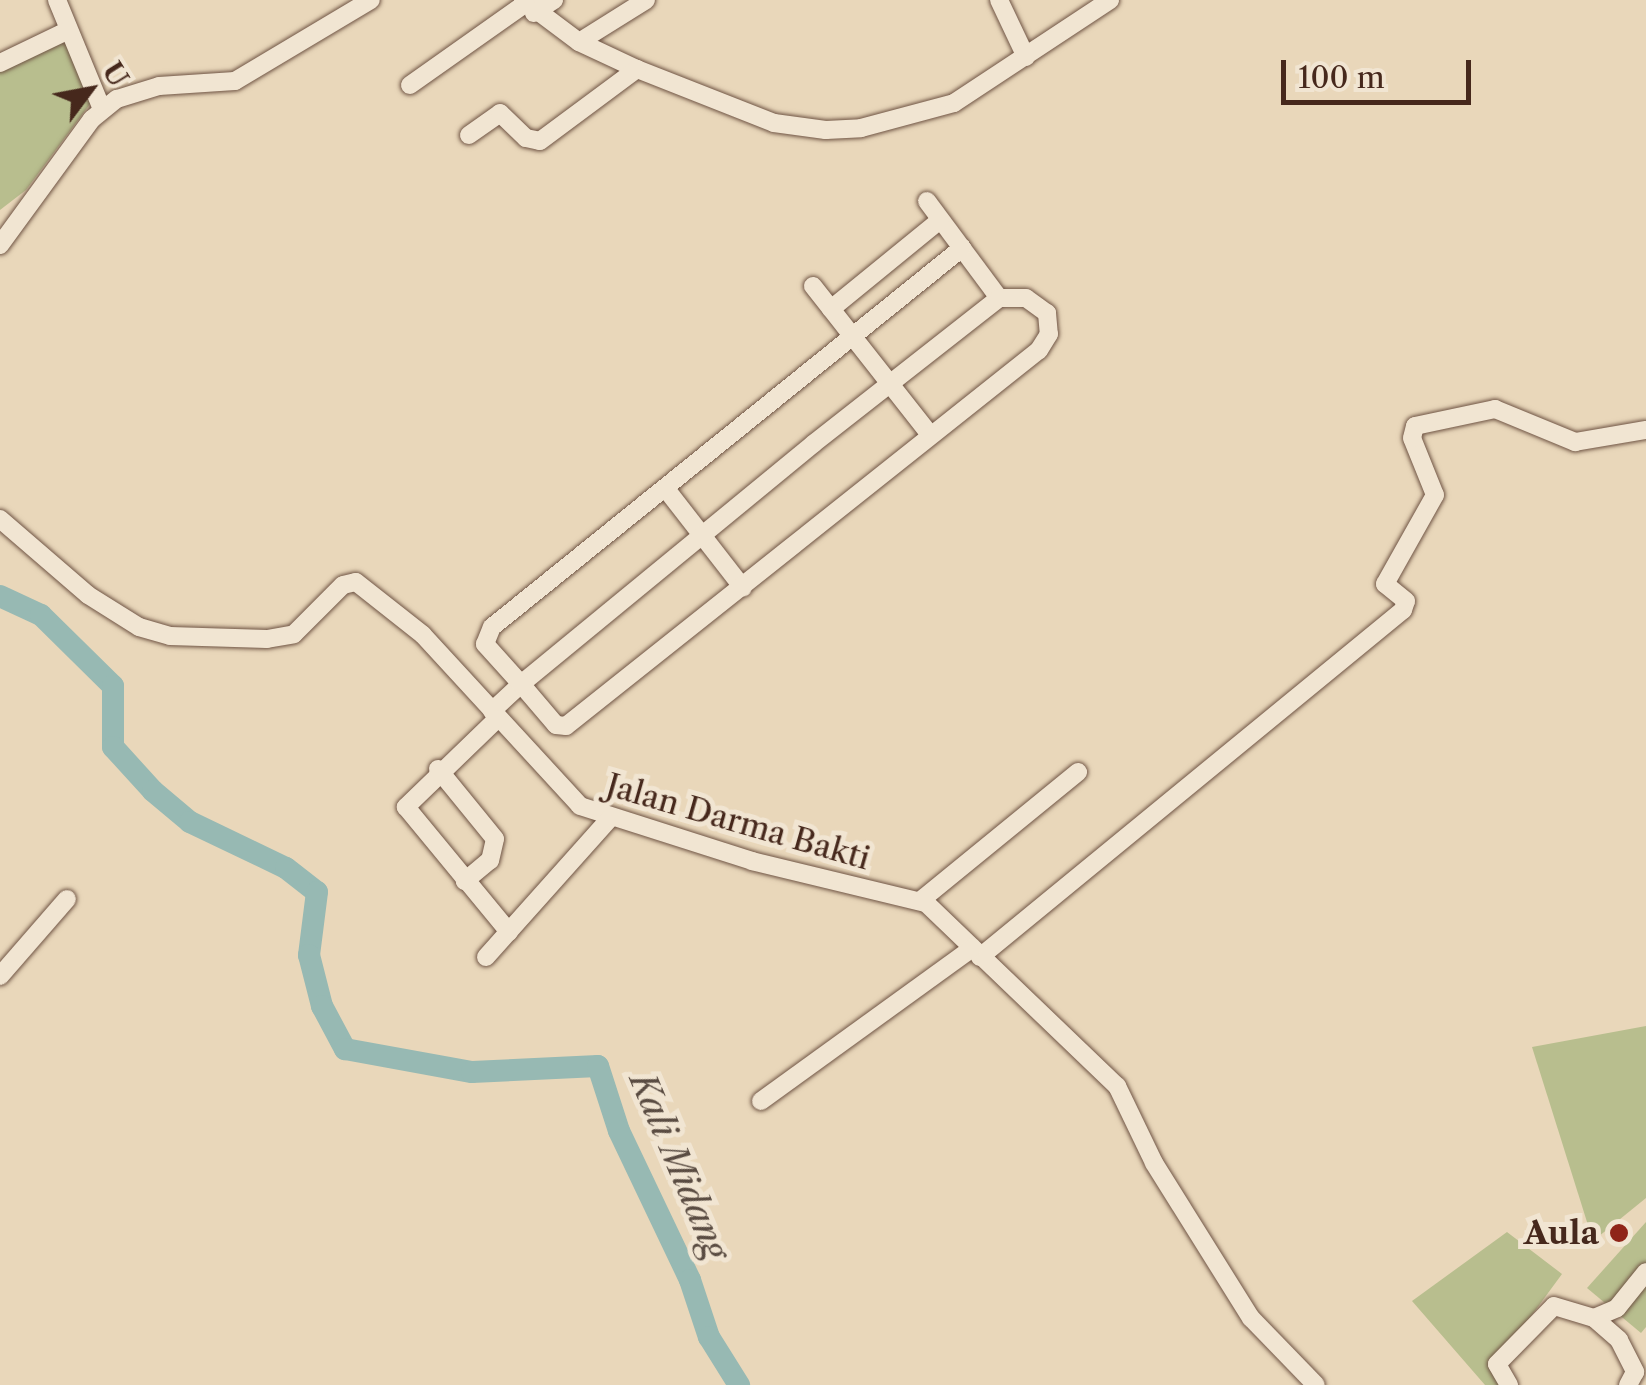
<!DOCTYPE html>
<html>
<head>
<meta charset="utf-8">
<style>
	body { margin:0 }
	#map { position:relative; width:1646px; height:1385px; overflow:hidden; background:#e9d7ba; font-family:"Libre Caslon Text",serif }
	div>[style] { position:absolute }
	.green>* { inset:0; background:#b8be8e }
	.river>* { height:22px; margin:-11px; padding:0 11px; transform-origin:11px; border-radius:11px; background:#97b9b3 }
	.roads { filter:drop-shadow(0 0 2px #6f5444) drop-shadow(0 0 2px #6f5444) }
	.minor>* { height:18px; margin:-9px; padding:0 9px; transform-origin:9px; border-radius:9px; background:#f1e5d2 }
	.dots>* { width:28px; height:28px; translate:-50% -50%; box-sizing:border-box; border:5px solid #f1e5d2; border-radius:50% }
	span { translate:-50% -50%; white-space:nowrap; text-align:center; line-height:1.15; -webkit-text-stroke:10px #f1e5d2; paint-order:stroke }
	.street-label { font-size:32px; color:#46281c }
	.poi-label { font-size:32px; color:#46281c; font-weight:700 }
	.right { translate:-100% -50%; text-align:right }
	.water-label { font-size:35px; color:#5a4c42; font-style:italic }
	.north { position:absolute; left:40px; top:40px; width:100px; height:100px; -webkit-text-stroke:8px #f1e5d2; paint-order:stroke; rotate:58deg; font-size:28px; font-weight:700; line-height:40px; text-align:center; color:#46281c }
	.north::after { content:''; display:block; margin:auto; width:35px; height:45px; background:#46281c; clip-path:polygon(50% 0,100% 100%,50% 72%,0 100%) }
	.scale { position:absolute; left:1281px; top:60px; width:190px; height:45px; box-sizing:border-box; border:5px solid #46281c; border-top:0; padding-left:12px; font-size:30px; line-height:35px; white-space:nowrap; color:#46281c; -webkit-text-stroke:8px #f1e5d2; paint-order:stroke }
</style>
</head>
<body>
<div id="map">
	<div class="green">
		<i style="clip-path:polygon(71px 37px,93px 100px,26px 190px,0 210px,0 71px)"></i>
		<i style="clip-path:polygon(1646px 1026px,1646px 1198px,1593px 1241px,1532px 1047px)"></i>
		<i style="clip-path:polygon(1646px 1222px,1646px 1327px,1641px 1333px,1587px 1288px)"></i>
		<i style="clip-path:polygon(1507px 1232px,1562px 1274px,1490px 1372px,1495px 1369px,1512px 1385px,1485px 1385px,1412px 1301px)"></i>
	</div>
	<div class="river">
		<i style="left:0;top:596px;width:45px;rotate:24.9deg"></i>
		<i style="left:41px;top:615px;width:101px;rotate:44.6deg"></i>
		<i style="left:113px;top:686px;width:61px;rotate:90deg"></i>
		<i style="left:113px;top:747px;width:59px;rotate:47.7deg"></i>
		<i style="left:153px;top:791px;width:48px;rotate:40deg"></i>
		<i style="left:190px;top:822px;width:106px;rotate:25.6deg"></i>
		<i style="left:286px;top:868px;width:39px;rotate:38deg"></i>
		<i style="left:317px;top:892px;width:64px;rotate:97.2deg"></i>
		<i style="left:309px;top:955px;width:53px;rotate:75.7deg"></i>
		<i style="left:322px;top:1006px;width:49px;rotate:61.9deg"></i>
		<i style="left:345px;top:1049px;width:129px;rotate:10.3deg"></i>
		<i style="left:472px;top:1072px;width:126px;rotate:-2.7deg"></i>
		<i style="left:598px;top:1066px;width:68px;rotate:72.1deg"></i>
		<i style="left:619px;top:1131px;width:165px;rotate:64.5deg"></i>
		<i style="left:690px;top:1280px;width:60px;rotate:71.6deg"></i>
		<i style="left:709px;top:1337px;width:57px;rotate:58deg"></i>
	</div>
	<div class="roads">
		<div class="minor">
			<i style="left:57px;top:0;width:118px;rotate:67.6deg"></i>
			<i style="left:523px;top:0;width:70px;rotate:36.9deg"></i>
			<i style="left:579px;top:42px;width:64px;rotate:25deg"></i>
			<i style="left:637px;top:69px;width:147px;rotate:21.5deg"></i>
			<i style="left:774px;top:123px;width:52px;rotate:7.7deg"></i>
			<i style="left:826px;top:130px;width:35px;rotate:-3deg"></i>
			<i style="left:861px;top:128px;width:96px;rotate:-15deg"></i>
			<i style="left:954px;top:103px;width:187px;rotate:-33.4deg"></i>
			<i style="left:999px;top:0;width:63px;rotate:64.7deg"></i>
			<i style="left:534px;top:13px;width:24px;rotate:-33deg"></i>
			<i style="left:579px;top:42px;width:79px;rotate:-32.1deg"></i>
			<i style="left:0;top:63px;width:76px;rotate:-25.6deg"></i>
			<i style="left:410px;top:85px;width:141px;rotate:-35.2deg"></i>
			<i style="left:469px;top:135px;width:38px;rotate:-35deg"></i>
			<i style="left:500px;top:113px;width:36px;rotate:44deg"></i>
			<i style="left:526px;top:138px;width:14px;rotate:12deg"></i>
			<i style="left:540px;top:141px;width:121px;rotate:-36.6deg"></i>
			<i style="left:927px;top:201px;width:121px;rotate:53.4deg"></i>
			<i style="left:0;top:245px;width:156px;rotate:-53.9deg"></i>
			<i style="left:92px;top:119px;width:32px;rotate:-39deg"></i>
			<i style="left:117px;top:99px;width:44px;rotate:-17.2deg"></i>
			<i style="left:159px;top:86px;width:76px;rotate:-3.8deg"></i>
			<i style="left:235px;top:81px;width:158px;rotate:-30.8deg"></i>
			<i style="left:813px;top:286px;width:186px;rotate:51.8deg"></i>
			<i style="left:831px;top:309px;width:141px;rotate:-39.2deg"></i>
			<i style="left:666px;top:489px;width:125px;rotate:52.1deg"></i>
			<i style="left:0;top:519px;width:116px;rotate:40.8deg"></i>
			<i style="left:88px;top:595px;width:60px;rotate:32.1deg"></i>
			<i style="left:139px;top:627px;width:32px;rotate:16deg"></i>
			<i style="left:170px;top:636px;width:97px;rotate:1.8deg"></i>
			<i style="left:267px;top:639px;width:27px;rotate:-10deg"></i>
			<i style="left:294px;top:634px;width:69px;rotate:-45deg"></i>
			<i style="left:343px;top:585px;width:13px;rotate:-13deg"></i>
			<i style="left:356px;top:582px;width:85px;rotate:38.3deg"></i>
			<i style="left:423px;top:635px;width:232px;rotate:47.4deg"></i>
			<i style="left:580px;top:806px;width:181px;rotate:17.7deg"></i>
			<i style="left:752px;top:861px;width:179px;rotate:13.6deg"></i>
			<i style="left:926px;top:903px;width:265px;rotate:43.8deg"></i>
			<i style="left:1117px;top:1086px;width:85px;rotate:64.3deg"></i>
			<i style="left:1154px;top:1163px;width:183px;rotate:58deg"></i>
			<i style="left:1251px;top:1318px;width:93px;rotate:45.9deg"></i>
			<i style="left:492px;top:711px;width:40px;rotate:-43deg"></i>
			<i style="left:521px;top:684px;width:378px;rotate:-39.4deg"></i>
			<i style="left:813px;top:444px;width:236px;rotate:-38.1deg"></i>
			<i style="left:999px;top:298px;width:27px"></i>
			<i style="left:1026px;top:298px;width:26px;rotate:36deg"></i>
			<i style="left:1047px;top:313px;width:21px;rotate:85deg"></i>
			<i style="left:1049px;top:334px;width:19px;rotate:122deg"></i>
			<i style="left:1039px;top:350px;width:604px;rotate:141.52deg"></i>
			<i style="left:566px;top:726px;width:10px;rotate:-174deg"></i>
			<i style="left:556px;top:725px;width:54px;rotate:-130.5deg"></i>
			<i style="left:521px;top:684px;width:54px;rotate:-132deg"></i>
			<i style="left:485px;top:644px;width:18px;rotate:-68deg"></i>
			<i style="left:492px;top:627px;width:604px;rotate:-38.88deg"></i>
			<i style="left:497px;top:719px;width:127px;rotate:136deg"></i>
			<i style="left:406px;top:807px;width:162px;rotate:50.5deg"></i>
			<i style="left:438px;top:769px;width:90px;rotate:50.8deg"></i>
			<i style="left:495px;top:839px;width:22px;rotate:103deg"></i>
			<i style="left:490px;top:860px;width:33px;rotate:140deg"></i>
			<i style="left:920px;top:901px;width:204px;rotate:-39.2deg"></i>
			<i style="left:486px;top:957px;width:188px;rotate:-48.2deg"></i>
			<i style="left:980px;top:957px;width:547px;rotate:-39.36deg"></i>
			<i style="left:1403px;top:610px;width:9px;rotate:-72deg"></i>
			<i style="left:1406px;top:601px;width:27px;rotate:-141deg"></i>
			<i style="left:1385px;top:584px;width:102px;rotate:-60.7deg"></i>
			<i style="left:1435px;top:495px;width:61px;rotate:-112deg"></i>
			<i style="left:1412px;top:438px;width:12px;rotate:-76deg"></i>
			<i style="left:1415px;top:426px;width:82px;rotate:-12deg"></i>
			<i style="left:1495px;top:409px;width:87px;rotate:22.4deg"></i>
			<i style="left:1575px;top:442px;width:72px;rotate:-9.6deg"></i>
			<i style="left:0;top:976px;width:102px;rotate:-49deg"></i>
			<i style="left:761px;top:1101px;width:261px;rotate:-35.9deg"></i>
			<i style="left:1594px;top:1318px;width:25px;rotate:-23deg"></i>
			<i style="left:1617px;top:1308px;width:46px;rotate:-51.1deg"></i>
			<i style="left:1509px;top:1385px;width:24px;rotate:-120deg"></i>
			<i style="left:1497px;top:1364px;width:81px;rotate:-45.5deg"></i>
			<i style="left:1554px;top:1306px;width:42px;rotate:16.7deg"></i>
			<i style="left:1594px;top:1318px;width:33px;rotate:41deg"></i>
			<i style="left:1619px;top:1340px;width:36px;rotate:63deg"></i>
			<i style="left:1635px;top:1372px;width:15px;rotate:118deg"></i>
		</div>
	</div>
	<div class="dots">
		<i style="left:1619px;top:1233px;background:#8f2418"></i>
	</div>
	<div class="street-label">
		<span style="left:738px;top:822px;rotate:16deg">Jalan Darma Bakti</span>
	</div>
	<div class="poi-label">
		<span class="right" style="left:1599px;top:1233px">Aula</span>
	</div>
	<div class="water-label">
		<span style="left:679px;top:1166px;rotate:67deg">Kali Midang</span>
	</div>
	<div class="north">U</div>
	<div class="scale">100 m</div>
</div>
</body>
</html>
